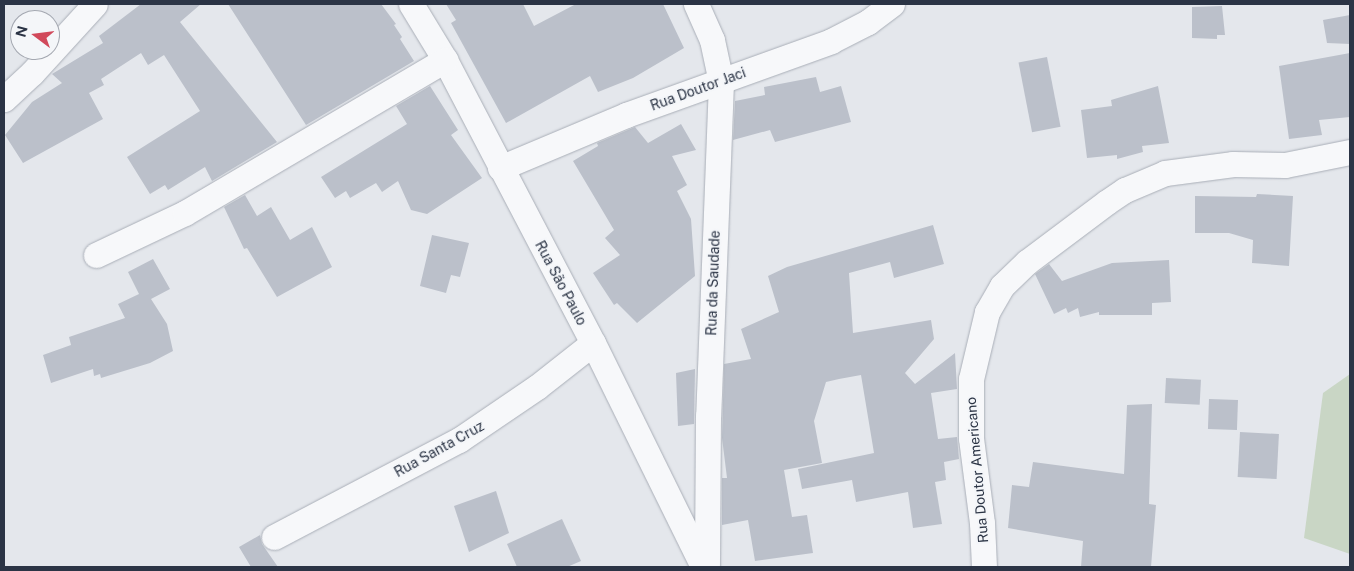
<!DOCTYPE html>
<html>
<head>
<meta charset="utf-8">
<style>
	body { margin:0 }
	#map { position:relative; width:1354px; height:571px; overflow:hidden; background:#e4e7ec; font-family:"Public Sans",sans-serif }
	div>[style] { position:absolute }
	.green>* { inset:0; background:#c9d6c5 }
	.building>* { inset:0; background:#bbc0ca; transform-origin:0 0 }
	.roads { filter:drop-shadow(0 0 1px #a9aeb7) drop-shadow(0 0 1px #a9aeb7) }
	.minor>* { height:25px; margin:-12.5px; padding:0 12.5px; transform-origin:12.5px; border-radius:12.5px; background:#f7f8fa }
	span { translate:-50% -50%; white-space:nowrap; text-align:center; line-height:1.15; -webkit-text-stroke:4px #f4f6f9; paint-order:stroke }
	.street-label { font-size:14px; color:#2b3445 }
	.frame { position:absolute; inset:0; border:5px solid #2b3445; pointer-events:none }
	.north { position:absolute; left:10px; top:10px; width:50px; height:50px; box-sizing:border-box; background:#f4f6f9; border:1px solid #a4a8b1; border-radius:50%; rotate:285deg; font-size:14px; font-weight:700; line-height:20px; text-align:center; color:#2b3445 }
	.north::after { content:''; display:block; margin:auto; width:18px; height:22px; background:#d1495b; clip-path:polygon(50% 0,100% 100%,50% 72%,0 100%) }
</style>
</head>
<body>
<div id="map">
	<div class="green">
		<i style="clip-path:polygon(1350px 374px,1350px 554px,1304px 538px,1323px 393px)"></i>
	</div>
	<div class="building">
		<i style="clip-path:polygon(141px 4px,201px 4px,180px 22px,277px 142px,212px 181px,205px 167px,168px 190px,165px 185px,150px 194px,127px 157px,200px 111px,164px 55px,148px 65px,141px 53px,101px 79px,104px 85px,89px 93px,103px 119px,23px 163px,5px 135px,32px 102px,62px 83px,52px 74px,103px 43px,99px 36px)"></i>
		<i style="clip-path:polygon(228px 4px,381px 4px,396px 24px,394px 25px,402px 37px,400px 39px,414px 61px,306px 125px)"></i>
		<i style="clip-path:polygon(446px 4px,523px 4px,534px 26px,576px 4px,663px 4px,684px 48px,633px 78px,598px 92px,590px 76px,506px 123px,451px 23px,456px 20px)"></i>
		<i style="clip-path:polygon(1222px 6px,1225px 35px,1217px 35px,1217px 39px,1192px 38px,1192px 7px)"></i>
		<i style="clip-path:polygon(1350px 15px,1350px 44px,1327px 43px,1323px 20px)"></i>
		<i style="clip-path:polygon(1350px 53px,1350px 117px,1319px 120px,1322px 135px,1289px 139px,1279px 66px)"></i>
		<i style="left:1047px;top:57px;width:71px;height:29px;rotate:79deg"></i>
		<i style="clip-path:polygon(816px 77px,820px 92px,841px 86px,851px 122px,775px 142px,770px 130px,733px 140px,735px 101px,765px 95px,764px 87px)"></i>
		<i style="clip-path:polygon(430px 86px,458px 130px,451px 135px,482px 178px,427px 214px,411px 210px,398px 181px,382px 192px,376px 183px,350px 198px,346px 191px,335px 198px,321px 177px,407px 124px,396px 106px)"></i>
		<i style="clip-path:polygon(1158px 86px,1169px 143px,1142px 146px,1143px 152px,1117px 159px,1117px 155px,1087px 158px,1081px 110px,1112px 106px,1111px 100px)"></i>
		<i style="clip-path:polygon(681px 124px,696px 150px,672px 156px,687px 185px,677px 191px,691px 219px,695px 276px,637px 323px,617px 303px,614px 305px,593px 273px,620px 255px,605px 238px,614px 230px,573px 161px,598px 146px,597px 143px,635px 127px,648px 143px)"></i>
		<i style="clip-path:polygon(1257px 194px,1293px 196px,1289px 266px,1252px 263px,1253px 240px,1229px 233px,1195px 233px,1195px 196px,1256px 197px)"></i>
		<i style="clip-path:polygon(245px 195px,257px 216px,271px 207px,290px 240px,312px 227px,332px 267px,277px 297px,247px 248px,244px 249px,224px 207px)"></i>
		<i style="clip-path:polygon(933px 225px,944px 264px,894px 278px,890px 262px,849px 273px,853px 333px,931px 320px,934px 339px,905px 373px,915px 384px,955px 353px,957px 389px,931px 393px,938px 439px,957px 437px,959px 459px,944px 462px,946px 480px,935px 482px,942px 524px,913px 528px,908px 492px,856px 502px,852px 480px,802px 489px,798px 469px,874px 453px,861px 375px,839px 379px,826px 382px,814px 421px,822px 463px,784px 470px,792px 517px,807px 515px,813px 553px,755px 561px,748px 520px,722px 525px,722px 478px,727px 478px,722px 438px,724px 364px,751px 359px,741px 329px,779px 312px,768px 276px,787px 267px)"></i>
		<i style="clip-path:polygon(432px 235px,469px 243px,460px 277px,451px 275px,446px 293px,420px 286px)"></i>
		<i style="clip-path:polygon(153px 259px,170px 289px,151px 299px,167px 324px,173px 351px,150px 363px,101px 378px,100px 374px,94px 376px,93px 369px,51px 383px,43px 355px,71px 345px,69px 337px,125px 318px,118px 304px,139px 294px,128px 272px)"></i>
		<i style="clip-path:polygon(1169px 260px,1171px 302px,1152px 303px,1152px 315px,1099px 315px,1099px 312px,1080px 317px,1078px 308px,1068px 313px,1066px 308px,1054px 314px,1035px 274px,1049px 264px,1062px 281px,1112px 263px)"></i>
		<i style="clip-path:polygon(695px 369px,694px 424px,678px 426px,676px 373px)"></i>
		<i style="left:1166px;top:378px;width:35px;height:25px;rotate:3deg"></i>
		<i style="left:1209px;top:399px;width:29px;height:30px;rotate:2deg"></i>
		<i style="clip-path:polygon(1152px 404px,1149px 504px,1156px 505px,1151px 567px,1081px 567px,1083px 541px,1008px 528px,1012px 485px,1029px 487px,1033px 462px,1124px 474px,1127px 405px)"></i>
		<i style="left:1240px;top:432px;width:39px;height:45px;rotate:3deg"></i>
		<i style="clip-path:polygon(496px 491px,509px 533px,469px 552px,454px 506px)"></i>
		<i style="clip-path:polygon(562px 519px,581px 561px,567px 567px,517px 567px,507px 544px)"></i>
		<i style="clip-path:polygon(260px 535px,262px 544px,278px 567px,251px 567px,239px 547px)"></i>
	</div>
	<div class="roads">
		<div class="minor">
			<i style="left:411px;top:4px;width:66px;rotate:58.7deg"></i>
			<i style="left:445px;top:60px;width:319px;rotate:62.4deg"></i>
			<i style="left:593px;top:343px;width:250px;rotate:63.8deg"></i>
			<i style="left:696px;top:4px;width:39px;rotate:66deg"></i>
			<i style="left:712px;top:40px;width:43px;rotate:77.9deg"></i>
			<i style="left:721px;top:82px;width:334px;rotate:92.2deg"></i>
			<i style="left:708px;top:416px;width:151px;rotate:90.4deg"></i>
			<i style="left:4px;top:99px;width:38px;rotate:-43deg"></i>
			<i style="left:32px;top:73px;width:93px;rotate:-47.6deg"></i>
			<i style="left:500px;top:168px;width:137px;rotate:-22.8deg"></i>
			<i style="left:626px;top:115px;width:218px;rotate:-19.8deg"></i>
			<i style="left:831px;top:41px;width:42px;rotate:-27.2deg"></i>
			<i style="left:868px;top:22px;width:30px;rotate:-37deg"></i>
			<i style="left:96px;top:255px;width:98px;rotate:-25.3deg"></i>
			<i style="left:185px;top:213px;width:302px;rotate:-30.5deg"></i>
			<i style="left:274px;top:537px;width:209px;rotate:-27.7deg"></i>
			<i style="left:459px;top:440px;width:94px;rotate:-34.2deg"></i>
			<i style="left:537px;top:387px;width:71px;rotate:-38.2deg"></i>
			<i style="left:984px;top:567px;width:44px;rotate:-92.6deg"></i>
			<i style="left:982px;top:523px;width:86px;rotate:-97.4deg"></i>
			<i style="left:971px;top:438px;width:59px;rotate:-90deg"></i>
			<i style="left:971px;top:379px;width:69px;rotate:-76.6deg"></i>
			<i style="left:987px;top:312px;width:30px;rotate:-60deg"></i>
			<i style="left:1002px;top:286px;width:35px;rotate:-44deg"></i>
			<i style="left:1027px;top:262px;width:100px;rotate:-36.9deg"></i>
			<i style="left:1107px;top:202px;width:22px;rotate:-34deg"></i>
			<i style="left:1125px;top:190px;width:43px;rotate:-23deg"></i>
			<i style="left:1165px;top:173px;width:69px;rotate:-7.5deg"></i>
			<i style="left:1233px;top:164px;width:52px;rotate:1.1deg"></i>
			<i style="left:1285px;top:165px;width:66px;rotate:-11.3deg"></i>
		</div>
	</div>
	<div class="street-label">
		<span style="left:698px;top:89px;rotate:-20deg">Rua Doutor Jaci</span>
		<span style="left:561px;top:283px;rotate:62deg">Rua São Paulo</span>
		<span style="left:713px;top:283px;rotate:-88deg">Rua da Saudade</span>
		<span style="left:439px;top:449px;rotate:-29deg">Rua Santa Cruz</span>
		<span style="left:977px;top:470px;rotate:-95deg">Rua Doutor Americano</span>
	</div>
	<div class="frame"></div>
	<div class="north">N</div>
</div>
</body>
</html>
